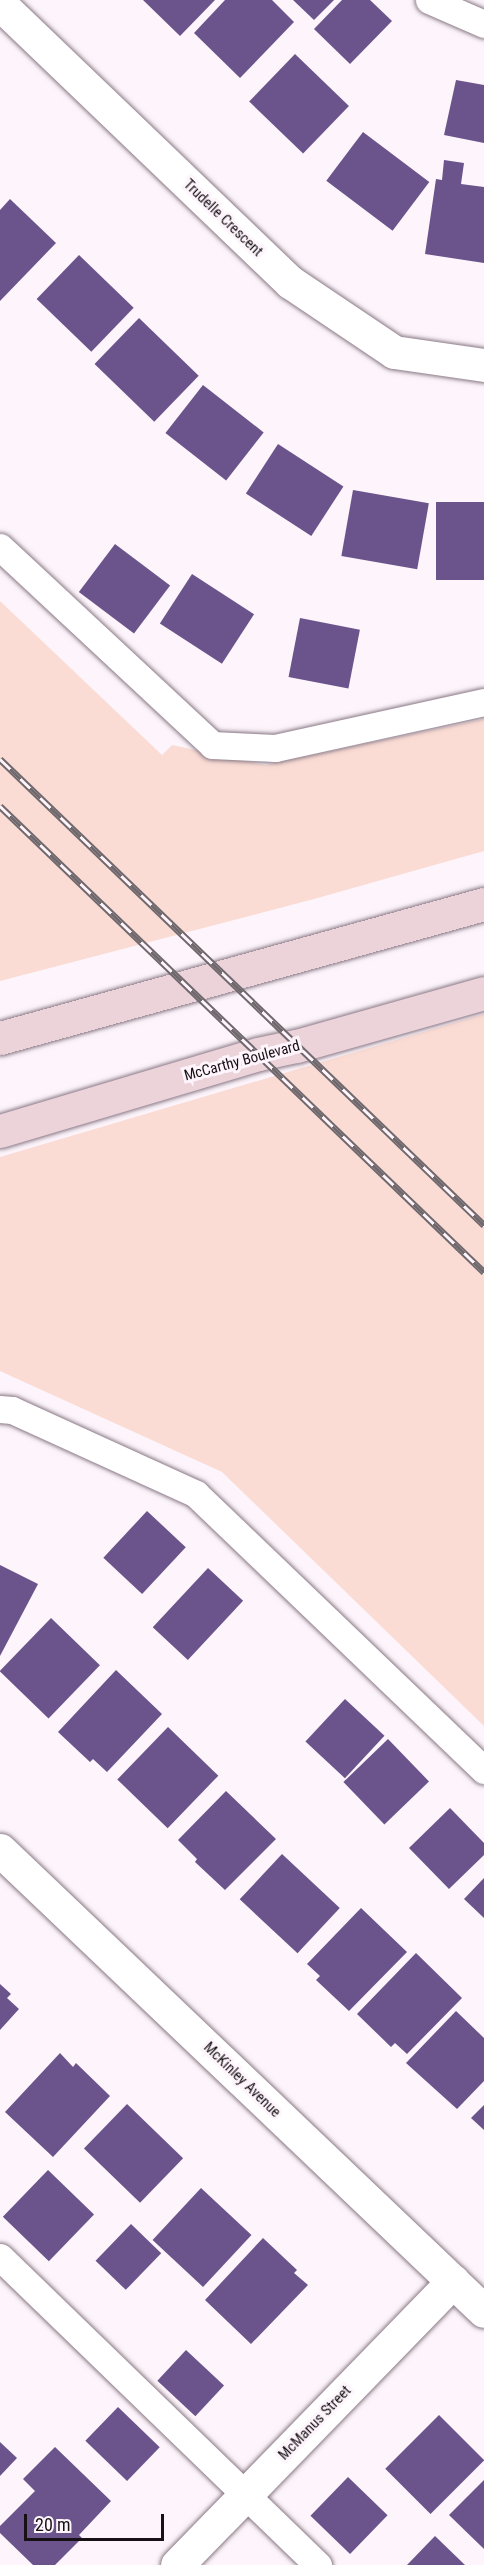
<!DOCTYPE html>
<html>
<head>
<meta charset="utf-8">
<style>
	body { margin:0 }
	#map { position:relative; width:484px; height:2565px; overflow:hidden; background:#fdf5fb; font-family:"Roboto Condensed",sans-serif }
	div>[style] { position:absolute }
	.green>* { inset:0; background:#fadcd4 }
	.building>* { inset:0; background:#6b538b; transform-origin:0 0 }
	.roads { filter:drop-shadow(0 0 2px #897885) drop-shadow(0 0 2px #897885) }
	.service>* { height:27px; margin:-13.5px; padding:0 13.5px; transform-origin:13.5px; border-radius:13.5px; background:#fff }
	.minor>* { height:33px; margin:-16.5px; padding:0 16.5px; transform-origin:16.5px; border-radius:16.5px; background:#fff }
	.secondary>* { height:33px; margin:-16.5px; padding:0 16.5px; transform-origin:16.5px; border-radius:16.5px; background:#ecd2d9 }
	.rail>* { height:7px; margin-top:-3.5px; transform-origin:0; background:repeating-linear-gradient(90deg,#fdf5fb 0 14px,#6f686d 0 28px); box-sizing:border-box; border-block:2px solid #6f686d }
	span { translate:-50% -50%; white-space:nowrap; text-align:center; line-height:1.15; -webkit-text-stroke:6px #fdf5fb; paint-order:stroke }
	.street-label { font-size:15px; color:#171116 }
	.scale { position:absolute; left:24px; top:2514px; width:140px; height:27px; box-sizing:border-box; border:3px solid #171116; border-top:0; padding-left:8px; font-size:18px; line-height:21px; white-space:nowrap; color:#171116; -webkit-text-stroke:4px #fdf5fb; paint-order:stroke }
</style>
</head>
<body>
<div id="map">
	<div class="green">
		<i style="clip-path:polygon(0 601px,162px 755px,172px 745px,265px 765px,484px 719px,484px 851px,314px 899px,0 981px)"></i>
		<i style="clip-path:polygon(484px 1014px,484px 1726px,222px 1472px,0 1371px,0 1157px)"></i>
	</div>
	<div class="building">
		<i style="clip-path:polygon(143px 0,215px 0,180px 36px)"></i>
		<i style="clip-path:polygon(225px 0,272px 0,294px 22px,240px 78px,194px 33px)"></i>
		<i style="clip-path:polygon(293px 0,334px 0,314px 20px)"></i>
		<i style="clip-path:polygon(342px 0,370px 0,392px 21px,350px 64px,314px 29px)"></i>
		<i style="left:295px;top:54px;width:75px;height:66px;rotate:44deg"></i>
		<i style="clip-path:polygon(456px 80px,484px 85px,484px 143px,444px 135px)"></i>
		<i style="left:363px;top:132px;width:83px;height:61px;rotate:37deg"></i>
		<i style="clip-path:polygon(444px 160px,464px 163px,461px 184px,484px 187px,484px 263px,425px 254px,436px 179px,442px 180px)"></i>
		<i style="clip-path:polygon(10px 199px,56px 243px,0 301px,0 210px)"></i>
		<i style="left:79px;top:255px;width:76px;height:61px;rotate:44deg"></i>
		<i style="left:139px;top:318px;width:83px;height:64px;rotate:44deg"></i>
		<i style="left:203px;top:385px;width:77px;height:61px;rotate:38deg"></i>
		<i style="left:278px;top:444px;width:78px;height:59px;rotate:33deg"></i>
		<i style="left:353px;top:490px;width:77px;height:67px;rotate:10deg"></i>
		<i style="left:484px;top:502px;width:78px;height:48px;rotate:90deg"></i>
		<i style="left:115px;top:544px;width:69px;height:60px;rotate:37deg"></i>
		<i style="left:192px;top:574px;width:74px;height:59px;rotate:33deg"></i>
		<i style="left:300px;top:618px;width:61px;height:60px;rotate:11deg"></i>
		<i style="left:147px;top:1511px;width:53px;height:64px;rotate:43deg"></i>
		<i style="clip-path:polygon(0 1565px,38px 1584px,0 1656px)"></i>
		<i style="left:208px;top:1568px;width:48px;height:81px;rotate:43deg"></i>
		<i style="left:51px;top:1618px;width:68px;height:74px;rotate:44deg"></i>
		<i style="clip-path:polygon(116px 1670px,162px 1714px,107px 1772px,93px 1759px,90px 1762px,58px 1732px)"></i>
		<i style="left:345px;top:1699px;width:54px;height:58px;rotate:43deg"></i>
		<i style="left:168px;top:1727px;width:70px;height:73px;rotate:44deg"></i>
		<i style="left:388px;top:1739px;width:59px;height:62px;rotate:46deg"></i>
		<i style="clip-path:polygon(226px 1791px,276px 1839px,225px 1890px,195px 1862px,197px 1859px,178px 1840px)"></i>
		<i style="clip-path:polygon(450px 1808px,484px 1843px,484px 1855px,449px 1889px,409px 1848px)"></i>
		<i style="left:282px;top:1854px;width:79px;height:62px;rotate:43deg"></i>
		<i style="clip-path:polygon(484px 1878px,484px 1918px,464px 1899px)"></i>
		<i style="clip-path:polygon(361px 1908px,407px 1952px,349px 2011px,316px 1980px,320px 1976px,307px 1964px)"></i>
		<i style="clip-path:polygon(416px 1953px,462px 1998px,407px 2054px,395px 2043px,391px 2047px,357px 2014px)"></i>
		<i style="clip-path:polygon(0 1984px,11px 1994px,7px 1998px,19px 2009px,0 2030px)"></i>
		<i style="clip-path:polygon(456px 2011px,484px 2038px,484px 2081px,457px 2109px,406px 2063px)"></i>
		<i style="clip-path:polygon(60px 2053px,73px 2067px,76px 2063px,110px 2096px,53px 2157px,5px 2112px)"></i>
		<i style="left:127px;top:2104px;width:78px;height:62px;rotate:44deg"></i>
		<i style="clip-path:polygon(484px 2105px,484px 2130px,471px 2118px)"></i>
		<i style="left:48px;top:2170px;width:64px;height:65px;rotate:44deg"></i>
		<i style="left:201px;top:2188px;width:69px;height:71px;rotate:43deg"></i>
		<i style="left:131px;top:2224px;width:42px;height:51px;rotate:44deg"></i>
		<i style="clip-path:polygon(263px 2238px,297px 2270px,294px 2273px,308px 2285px,251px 2344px,205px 2300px)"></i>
		<i style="left:186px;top:2350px;width:52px;height:42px;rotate:43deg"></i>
		<i style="left:118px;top:2407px;width:58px;height:47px;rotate:44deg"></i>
		<i style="left:439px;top:2415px;width:64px;height:76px;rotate:45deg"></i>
		<i style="clip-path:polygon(0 2442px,17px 2458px,0 2476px)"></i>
		<i style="clip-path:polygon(55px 2447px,111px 2501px,79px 2535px,82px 2538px,55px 2565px,33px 2565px,0 2533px,0 2526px,35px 2491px,23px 2479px)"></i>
		<i style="left:348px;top:2477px;width:55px;height:54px;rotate:44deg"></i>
		<i style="clip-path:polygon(484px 2480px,484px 2549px,449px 2515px)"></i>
		<i style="clip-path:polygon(435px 2536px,465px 2565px,407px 2565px)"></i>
	</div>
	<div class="roads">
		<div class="service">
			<i style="left:429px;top:0;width:60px;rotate:23.6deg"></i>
			<i style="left:0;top:547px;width:290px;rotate:43deg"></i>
			<i style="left:212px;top:745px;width:63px;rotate:2.7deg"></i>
			<i style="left:275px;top:748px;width:214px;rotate:-12.4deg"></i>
			<i style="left:0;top:1409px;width:12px;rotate:5deg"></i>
			<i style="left:12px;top:1410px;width:202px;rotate:24.5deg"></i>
			<i style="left:196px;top:1494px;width:399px;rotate:43.8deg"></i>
			<i style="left:0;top:2257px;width:443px;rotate:44.1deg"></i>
		</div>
		<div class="minor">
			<i style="left:0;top:4px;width:402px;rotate:43.8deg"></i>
			<i style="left:290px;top:282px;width:125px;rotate:33.9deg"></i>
			<i style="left:394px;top:352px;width:91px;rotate:8.2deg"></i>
			<i style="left:0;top:1850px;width:668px;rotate:43.61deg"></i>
			<i style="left:177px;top:2565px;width:396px;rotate:-45.8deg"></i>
		</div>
		<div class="secondary">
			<i style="left:0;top:1038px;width:502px;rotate:-15.48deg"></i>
			<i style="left:0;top:1131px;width:269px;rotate:-16.6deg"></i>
			<i style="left:258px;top:1054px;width:40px;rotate:-12deg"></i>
			<i style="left:297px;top:1046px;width:194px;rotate:-15.8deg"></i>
		</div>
	</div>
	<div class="rail">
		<i style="left:0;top:759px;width:672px;rotate:43.91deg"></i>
		<i style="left:0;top:806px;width:672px;rotate:43.91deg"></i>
	</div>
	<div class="street-label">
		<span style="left:223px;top:218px;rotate:44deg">Trudelle Crescent</span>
		<span style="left:242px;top:1061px;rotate:-15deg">McCarthy Boulevard</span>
		<span style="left:242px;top:2080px;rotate:44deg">McKinley Avenue</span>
		<span style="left:315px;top:2423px;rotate:-46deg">McManus Street</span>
	</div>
	<div class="scale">20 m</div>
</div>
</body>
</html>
